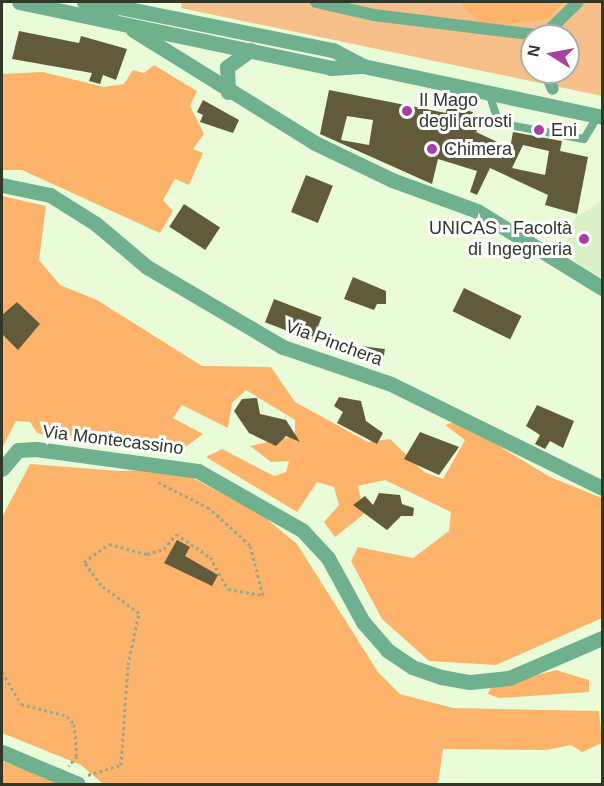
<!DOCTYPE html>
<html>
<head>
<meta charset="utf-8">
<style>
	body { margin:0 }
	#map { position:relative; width:604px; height:786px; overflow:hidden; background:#eafbd8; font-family:Helvetica,sans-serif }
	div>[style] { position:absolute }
	.built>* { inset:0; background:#dcf0c7 }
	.green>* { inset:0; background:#f7bf89 }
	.forest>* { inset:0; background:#fdb46a }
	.building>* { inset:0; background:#625b3b; transform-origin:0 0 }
	.path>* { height:3px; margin-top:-1.5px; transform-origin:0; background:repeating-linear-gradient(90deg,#99a68c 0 3px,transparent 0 6px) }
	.service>* { height:8px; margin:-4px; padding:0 4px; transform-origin:4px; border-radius:4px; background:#6fb08e }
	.pedestrian>* { height:12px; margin:-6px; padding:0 6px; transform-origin:6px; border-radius:6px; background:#6fb08e }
	.minor>* { height:15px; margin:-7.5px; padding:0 7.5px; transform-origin:7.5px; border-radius:7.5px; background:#6fb08e }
	.tertiary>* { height:15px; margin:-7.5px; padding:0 7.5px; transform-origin:7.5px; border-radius:7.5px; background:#6fb08e }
	.dots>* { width:16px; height:16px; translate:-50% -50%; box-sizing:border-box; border:3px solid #fff; border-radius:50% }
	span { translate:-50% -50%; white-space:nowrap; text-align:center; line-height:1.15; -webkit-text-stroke:6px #fff; paint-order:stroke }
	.poi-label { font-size:18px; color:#303729 }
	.left { translate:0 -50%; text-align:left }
	.right { translate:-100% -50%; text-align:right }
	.street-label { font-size:18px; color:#303729 }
	.frame { position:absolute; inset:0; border:3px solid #303729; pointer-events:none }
	.north { position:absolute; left:520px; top:24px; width:60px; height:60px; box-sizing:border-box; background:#fff; border:2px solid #acafa9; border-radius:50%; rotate:281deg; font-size:16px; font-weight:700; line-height:24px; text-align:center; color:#303729 }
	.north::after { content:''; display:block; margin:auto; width:21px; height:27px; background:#a840a2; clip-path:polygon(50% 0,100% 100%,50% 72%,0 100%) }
</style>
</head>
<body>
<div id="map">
	<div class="built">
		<i style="clip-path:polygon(602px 194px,602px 278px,575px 262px,566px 243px,575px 218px,600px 202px)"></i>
	</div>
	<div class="green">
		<i style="clip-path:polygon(evenodd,182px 2px,602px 2px,602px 96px,181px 8px,182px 2px,532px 36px,568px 36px,568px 72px,532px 72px,532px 36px)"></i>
	</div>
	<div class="forest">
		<i style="clip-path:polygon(460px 2px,564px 2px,547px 19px,483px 27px)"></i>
		<i style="clip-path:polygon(154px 65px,197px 91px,190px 106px,204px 134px,193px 149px,203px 153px,189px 185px,175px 179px,163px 200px,173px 211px,160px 233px,22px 170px,2px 170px,2px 74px,43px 72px,104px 87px,124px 84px,133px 70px,144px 73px)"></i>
		<i style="clip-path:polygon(2px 196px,46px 206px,39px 260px,60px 285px,97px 300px,202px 366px,271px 367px,295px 402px,368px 442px,390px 439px,424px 472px,443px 479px,465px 440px,445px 425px,458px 421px,550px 477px,602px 498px,602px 618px,496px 665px,429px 661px,382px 619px,351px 561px,358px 547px,413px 558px,449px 531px,451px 512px,385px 480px,358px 486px,364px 514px,335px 537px,324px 522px,339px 505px,334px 487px,317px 482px,297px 512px,206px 457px,222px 449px,274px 476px,286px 472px,289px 461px,271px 462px,250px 446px,295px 436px,295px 420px,246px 390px,232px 403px,228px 428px,182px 405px,173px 418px,203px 434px,181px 450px,57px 438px,37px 433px,30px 422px,16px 421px,2px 448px)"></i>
		<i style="clip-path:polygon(30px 464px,119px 471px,176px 469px,262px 515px,297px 544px,378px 672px,400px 694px,453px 708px,599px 711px,602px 743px,582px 752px,571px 745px,547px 750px,443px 749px,438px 784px,103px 784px,81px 765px,2px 733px,2px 517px)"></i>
		<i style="clip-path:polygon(556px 670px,589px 680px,589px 692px,499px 698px,488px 694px,491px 687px)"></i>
		<i style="clip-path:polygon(2px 761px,29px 771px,59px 784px,2px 784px)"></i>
	</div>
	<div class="building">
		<i style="clip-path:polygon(19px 31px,79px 43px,81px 36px,127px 49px,116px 80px,103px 75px,100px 84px,89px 81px,92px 73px,12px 59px)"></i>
		<i style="clip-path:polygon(evenodd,329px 90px,446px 113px,447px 106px,473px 112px,469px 121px,479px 126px,476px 132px,510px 148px,513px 132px,562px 141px,560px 151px,588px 157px,577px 214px,545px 205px,548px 195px,490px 168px,477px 195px,470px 192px,477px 171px,438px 159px,432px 184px,320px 134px,329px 90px,347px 116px,373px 120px,369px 145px,341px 140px,347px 116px,329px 90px,523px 145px,549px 151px,545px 175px,512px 168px,523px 145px)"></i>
		<i style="clip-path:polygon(203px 100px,239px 120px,233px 133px,200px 122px,203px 115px,197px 112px)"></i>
		<i style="left:306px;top:175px;width:29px;height:40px;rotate:22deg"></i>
		<i style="left:184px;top:204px;width:43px;height:27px;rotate:33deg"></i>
		<i style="clip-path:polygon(353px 277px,386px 291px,386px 304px,377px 304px,374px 310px,344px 299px)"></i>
		<i style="left:464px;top:288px;width:64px;height:26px;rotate:26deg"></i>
		<i style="left:274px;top:299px;width:51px;height:25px;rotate:21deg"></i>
		<i style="clip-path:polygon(17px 302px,40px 324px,18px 350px,2px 334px,2px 315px)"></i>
		<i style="left:361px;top:346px;width:24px;height:13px;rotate:7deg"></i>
		<i style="clip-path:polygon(339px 397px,361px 401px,366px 421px,383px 433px,377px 444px,337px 423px,343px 412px,334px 406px)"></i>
		<i style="clip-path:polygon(257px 398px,260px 414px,286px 420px,300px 442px,286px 436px,276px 446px,249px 433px,234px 411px,242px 399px)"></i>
		<i style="clip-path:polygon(537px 405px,574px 421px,563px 448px,550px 441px,545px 449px,535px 444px,540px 435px,526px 426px)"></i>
		<i style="clip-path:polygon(420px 432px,459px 447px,439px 475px,404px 459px)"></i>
		<i style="clip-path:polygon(379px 493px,400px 495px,402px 504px,414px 508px,413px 516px,401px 516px,387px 530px,353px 505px,365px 496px,373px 505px)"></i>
		<i style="clip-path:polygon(177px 540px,190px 547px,185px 556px,218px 575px,212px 586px,164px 563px)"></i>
	</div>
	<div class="path">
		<i style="left:2px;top:672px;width:37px;rotate:59deg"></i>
		<i style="left:21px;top:704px;width:48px;rotate:14.6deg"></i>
		<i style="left:67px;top:716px;width:11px;rotate:49deg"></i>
		<i style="left:74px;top:724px;width:32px;rotate:85deg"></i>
		<i style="left:77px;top:756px;width:13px;rotate:129deg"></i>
		<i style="left:88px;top:775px;width:34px;rotate:-17deg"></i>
		<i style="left:121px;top:765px;width:100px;rotate:-86deg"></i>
		<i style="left:128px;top:665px;width:53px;rotate:-78.1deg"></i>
		<i style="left:139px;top:613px;width:47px;rotate:-143.6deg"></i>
		<i style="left:101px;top:585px;width:29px;rotate:-126deg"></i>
		<i style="left:84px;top:562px;width:31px;rotate:-36deg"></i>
		<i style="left:109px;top:544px;width:39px;rotate:15deg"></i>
		<i style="left:147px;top:554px;width:18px;rotate:-16deg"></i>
		<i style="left:164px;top:549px;width:19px;rotate:-51deg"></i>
		<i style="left:176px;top:534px;width:41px;rotate:34.1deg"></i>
		<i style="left:210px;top:557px;width:37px;rotate:61deg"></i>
		<i style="left:228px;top:589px;width:36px;rotate:10deg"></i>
		<i style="left:263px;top:595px;width:52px;rotate:-104.6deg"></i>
		<i style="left:250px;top:545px;width:55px;rotate:-137.9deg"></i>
		<i style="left:209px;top:508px;width:59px;rotate:-153deg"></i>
	</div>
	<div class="service">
		<i style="left:489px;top:93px;width:32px;rotate:72deg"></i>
		<i style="left:499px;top:123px;width:86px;rotate:10.7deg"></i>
		<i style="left:584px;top:139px;width:27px;rotate:-59deg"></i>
	</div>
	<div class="pedestrian">
		<i style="left:316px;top:2px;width:59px;rotate:12.6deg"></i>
		<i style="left:374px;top:15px;width:171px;rotate:7deg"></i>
		<i style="left:544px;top:35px;width:47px;rotate:-44.1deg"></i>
		<i style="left:546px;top:72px;width:18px;rotate:68deg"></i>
	</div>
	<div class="minor">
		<i style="left:2px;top:185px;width:49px;rotate:11.8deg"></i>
		<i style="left:50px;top:195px;width:54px;rotate:32.2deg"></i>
		<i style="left:96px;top:224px;width:67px;rotate:40.1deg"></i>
		<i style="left:147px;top:267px;width:158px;rotate:30.5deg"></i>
		<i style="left:283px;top:347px;width:114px;rotate:18.9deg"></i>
		<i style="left:391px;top:384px;width:235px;rotate:26.2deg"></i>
	</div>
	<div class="tertiary">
		<i style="left:19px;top:2px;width:319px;rotate:11.9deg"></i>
		<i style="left:331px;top:68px;width:32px;rotate:-4deg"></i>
		<i style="left:363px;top:66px;width:244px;rotate:12deg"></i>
		<i style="left:84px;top:2px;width:30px;rotate:28deg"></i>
		<i style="left:94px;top:2px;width:244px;rotate:11.4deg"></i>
		<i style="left:333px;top:50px;width:34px;rotate:28deg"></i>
		<i style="left:133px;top:30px;width:214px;rotate:31.8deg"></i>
		<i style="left:315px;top:143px;width:85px;rotate:25.7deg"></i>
		<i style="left:392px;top:180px;width:90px;rotate:20deg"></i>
		<i style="left:477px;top:211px;width:147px;rotate:31.6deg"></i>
		<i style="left:228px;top:92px;width:25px;rotate:-92deg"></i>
		<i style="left:227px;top:67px;width:29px;rotate:-36deg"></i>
		<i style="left:2px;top:469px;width:25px;rotate:-50deg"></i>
		<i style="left:18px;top:450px;width:18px;rotate:-3deg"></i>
		<i style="left:36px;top:449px;width:163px;rotate:7.7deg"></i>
		<i style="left:198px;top:471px;width:120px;rotate:29.6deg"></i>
		<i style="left:302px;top:530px;width:38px;rotate:47deg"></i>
		<i style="left:328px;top:558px;width:73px;rotate:61.3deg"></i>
		<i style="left:363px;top:622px;width:37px;rotate:49deg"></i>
		<i style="left:387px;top:650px;width:30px;rotate:34deg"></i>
		<i style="left:412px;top:667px;width:31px;rotate:19deg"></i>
		<i style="left:441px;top:677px;width:29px;rotate:10deg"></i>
		<i style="left:470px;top:682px;width:39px;rotate:-6deg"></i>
		<i style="left:509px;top:678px;width:101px;rotate:-23.3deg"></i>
		<i style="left:2px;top:752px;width:82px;rotate:22.8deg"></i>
	</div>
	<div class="dots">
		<i style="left:407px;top:111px;background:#a840a2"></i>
		<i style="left:539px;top:130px;background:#a840a2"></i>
		<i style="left:432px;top:149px;background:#a840a2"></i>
		<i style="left:584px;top:239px;background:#a840a2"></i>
	</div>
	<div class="poi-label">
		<span class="left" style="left:419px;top:111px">Il Mago<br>degli arrosti</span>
		<span class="left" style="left:551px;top:130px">Eni</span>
		<span class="left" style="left:444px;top:149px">Chimera</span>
		<span class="right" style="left:572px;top:239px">UNICAS - Facoltà<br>di Ingegneria</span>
	</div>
	<div class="street-label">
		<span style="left:334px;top:343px;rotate:20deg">Via Pinchera</span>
		<span style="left:113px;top:440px;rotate:7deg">Via Montecassino</span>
	</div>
	<div class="frame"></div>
	<div class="north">N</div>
</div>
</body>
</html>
